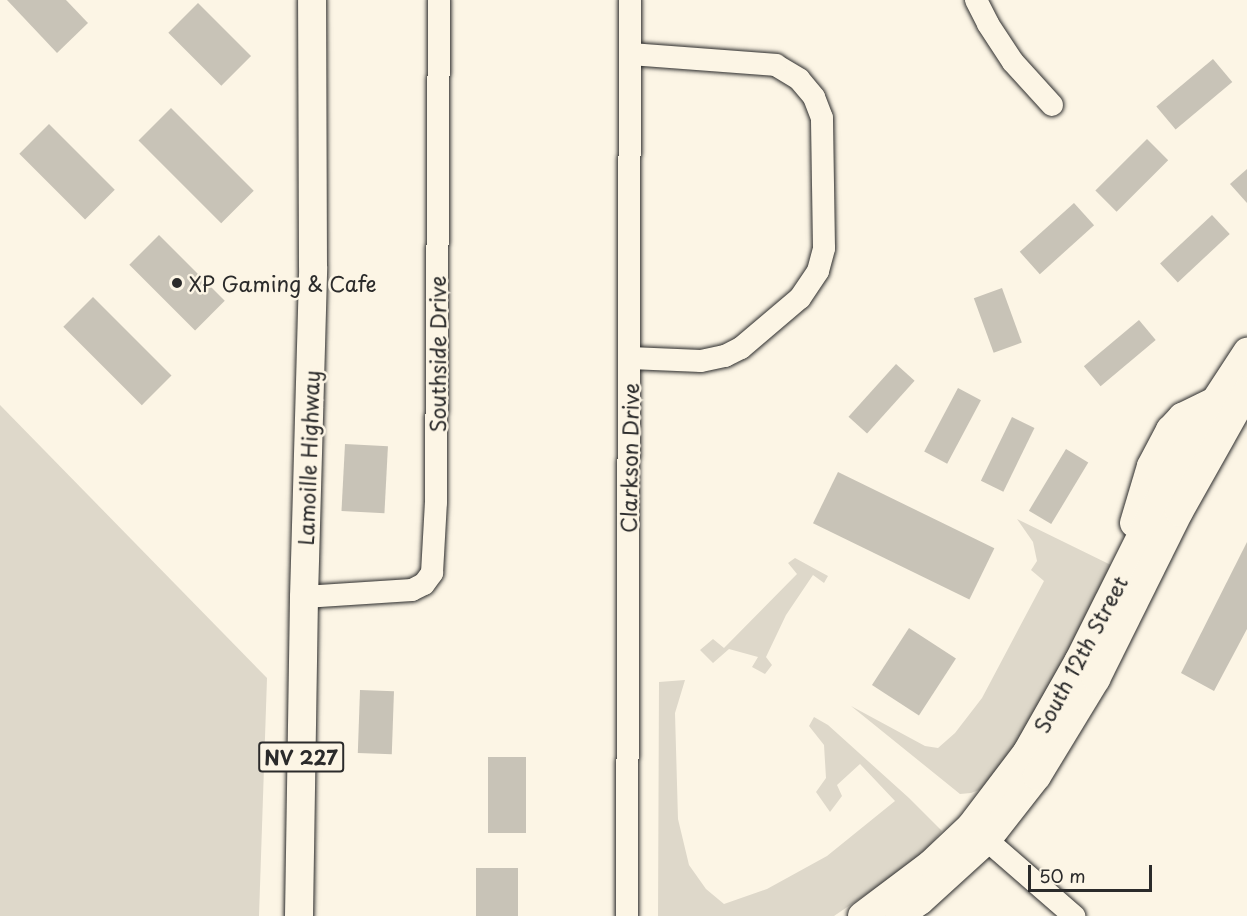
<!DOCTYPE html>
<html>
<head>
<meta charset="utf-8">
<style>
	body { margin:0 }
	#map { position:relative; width:1247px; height:916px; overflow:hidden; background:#fcf5e5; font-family:"Playpen Sans",sans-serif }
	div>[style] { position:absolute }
	.green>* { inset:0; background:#ded8ca }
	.building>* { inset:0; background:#c8c3b7; transform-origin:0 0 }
	.roads { filter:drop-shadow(0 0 2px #2b2b2b) drop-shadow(0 0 2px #2b2b2b) }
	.minor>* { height:22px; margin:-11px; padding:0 11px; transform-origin:11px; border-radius:11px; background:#fcf5e5 }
	.major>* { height:28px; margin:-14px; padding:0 14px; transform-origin:14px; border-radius:14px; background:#fcf5e5 }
	.dots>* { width:16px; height:16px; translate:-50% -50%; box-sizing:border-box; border:3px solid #fcf5e5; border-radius:50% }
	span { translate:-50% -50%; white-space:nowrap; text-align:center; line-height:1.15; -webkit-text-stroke:5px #fcf5e5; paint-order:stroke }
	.shield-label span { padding:2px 4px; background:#fcf5e5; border:2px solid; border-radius:4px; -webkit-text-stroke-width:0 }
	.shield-label { font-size:20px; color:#2b2b2b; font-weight:700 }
	.poi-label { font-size:21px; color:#2b2b2b }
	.left { translate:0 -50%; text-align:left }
	.street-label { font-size:21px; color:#2b2b2b }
	.scale { position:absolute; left:1028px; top:865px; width:124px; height:27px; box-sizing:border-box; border:3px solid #2b2b2b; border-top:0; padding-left:8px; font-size:18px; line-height:21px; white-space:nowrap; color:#2b2b2b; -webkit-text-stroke:4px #fcf5e5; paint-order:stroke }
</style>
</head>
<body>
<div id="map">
	<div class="green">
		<i style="clip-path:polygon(0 405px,267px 678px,259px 916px,0 916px)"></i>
		<i style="clip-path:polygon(1017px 519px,1113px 566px,1028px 725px,987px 787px,971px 793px,960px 794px,851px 706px,925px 746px,938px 748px,955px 733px,982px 698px,1044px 581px,1031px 570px,1037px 561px,1033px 542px)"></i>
		<i style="clip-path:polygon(795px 558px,828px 576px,824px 583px,813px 575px,786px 615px,766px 657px,772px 665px,765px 674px,752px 667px,758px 657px,729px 649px,713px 663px,700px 650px,713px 639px,724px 648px,797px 574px,788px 563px)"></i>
		<i style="clip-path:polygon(685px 680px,675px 713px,678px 819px,689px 865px,706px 889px,724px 904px,767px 889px,827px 856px,895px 801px,860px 764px,837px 785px,842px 796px,830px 812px,816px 792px,826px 778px,824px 745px,809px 726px,814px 717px,828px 725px,909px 798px,942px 831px,927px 848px,902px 870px,834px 916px,658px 916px,659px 682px)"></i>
	</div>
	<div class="building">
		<i style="clip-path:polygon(7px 0,66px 0,88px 23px,57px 53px)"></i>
		<i style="left:198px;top:3px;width:75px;height:42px;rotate:45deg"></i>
		<i style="left:1213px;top:59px;width:30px;height:74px;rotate:50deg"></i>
		<i style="left:171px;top:108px;width:117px;height:46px;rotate:45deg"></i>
		<i style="left:49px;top:124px;width:93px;height:42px;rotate:45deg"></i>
		<i style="left:1147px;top:139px;width:30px;height:73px;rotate:45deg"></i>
		<i style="clip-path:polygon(1247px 169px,1247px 203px,1230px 184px)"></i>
		<i style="left:1074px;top:203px;width:30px;height:73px;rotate:48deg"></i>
		<i style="left:1212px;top:215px;width:26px;height:71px;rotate:47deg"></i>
		<i style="left:159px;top:235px;width:93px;height:42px;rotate:45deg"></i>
		<i style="left:1002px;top:288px;width:58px;height:30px;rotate:70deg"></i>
		<i style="left:93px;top:297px;width:111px;height:42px;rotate:45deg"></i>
		<i style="left:1139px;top:320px;width:26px;height:72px;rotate:50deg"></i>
		<i style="left:896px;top:364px;width:25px;height:71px;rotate:42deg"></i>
		<i style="left:958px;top:388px;width:26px;height:72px;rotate:28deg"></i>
		<i style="left:1012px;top:417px;width:25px;height:71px;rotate:26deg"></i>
		<i style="left:345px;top:444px;width:43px;height:67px;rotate:3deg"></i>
		<i style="left:1066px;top:449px;width:26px;height:72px;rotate:31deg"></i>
		<i style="left:838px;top:472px;width:174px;height:57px;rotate:26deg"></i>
		<i style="clip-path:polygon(1247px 542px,1247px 629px,1214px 691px,1181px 673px)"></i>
		<i style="left:909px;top:628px;width:56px;height:68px;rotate:33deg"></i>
		<i style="left:360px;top:690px;width:34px;height:63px;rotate:2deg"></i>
		<i style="left:488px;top:757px;width:38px;height:76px"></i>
		<i style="left:476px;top:868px;width:42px;height:48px"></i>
	</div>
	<div class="roads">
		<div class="minor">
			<i style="left:976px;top:0;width:27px;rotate:63deg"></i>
			<i style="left:988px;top:24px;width:45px;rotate:56.7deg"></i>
			<i style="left:1013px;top:62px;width:58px;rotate:47.8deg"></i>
			<i style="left:630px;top:358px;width:71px;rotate:2.4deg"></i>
			<i style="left:701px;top:361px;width:25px;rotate:-12deg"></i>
			<i style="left:725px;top:356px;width:18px;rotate:-27deg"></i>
			<i style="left:741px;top:348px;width:77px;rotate:-40.3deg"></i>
			<i style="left:800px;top:298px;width:32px;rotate:-56deg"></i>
			<i style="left:818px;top:271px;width:24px;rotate:-75deg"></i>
			<i style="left:824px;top:248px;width:130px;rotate:-90.9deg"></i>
			<i style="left:822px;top:118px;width:22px;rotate:-111deg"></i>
			<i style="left:814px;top:97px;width:23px;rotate:-130deg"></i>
			<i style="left:799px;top:79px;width:27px;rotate:-149deg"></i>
			<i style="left:776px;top:65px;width:145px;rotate:-175.7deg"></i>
			<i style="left:304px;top:597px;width:108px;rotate:-3.7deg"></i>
			<i style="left:412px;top:590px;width:13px;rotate:-27deg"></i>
			<i style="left:424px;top:584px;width:14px;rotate:-54deg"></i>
			<i style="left:432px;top:573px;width:71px;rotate:-86.8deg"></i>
			<i style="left:436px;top:502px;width:502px;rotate:-89.66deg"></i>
			<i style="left:974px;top:829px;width:133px;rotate:41deg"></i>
			<i style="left:627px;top:916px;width:916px;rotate:-89.81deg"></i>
		</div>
		<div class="major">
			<i style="left:1134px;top:523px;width:59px;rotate:-73.4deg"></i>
			<i style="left:1151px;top:466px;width:41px;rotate:-62.2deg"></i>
			<i style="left:1170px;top:430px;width:18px;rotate:-47deg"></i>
			<i style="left:1182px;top:417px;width:37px;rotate:-26deg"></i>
			<i style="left:299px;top:916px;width:319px;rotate:-89.1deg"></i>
			<i style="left:304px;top:597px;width:330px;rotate:-88.4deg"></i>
			<i style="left:313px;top:267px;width:267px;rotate:-90.2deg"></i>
			<i style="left:862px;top:916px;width:86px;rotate:-37deg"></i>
			<i style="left:931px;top:864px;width:55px;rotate:-43.5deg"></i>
			<i style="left:971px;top:826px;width:93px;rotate:-52.9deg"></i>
			<i style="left:1027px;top:752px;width:106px;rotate:-60.5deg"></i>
			<i style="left:1079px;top:660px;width:186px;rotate:-63.4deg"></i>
			<i style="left:1162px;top:494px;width:107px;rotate:-60.3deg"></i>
			<i style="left:1215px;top:401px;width:59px;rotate:-56.9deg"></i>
			<i style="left:899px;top:916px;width:26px;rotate:-36deg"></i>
			<i style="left:920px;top:901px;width:91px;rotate:-42.3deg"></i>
			<i style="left:987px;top:840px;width:81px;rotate:-52deg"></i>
			<i style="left:1037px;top:776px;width:114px;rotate:-58.7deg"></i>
			<i style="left:1096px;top:679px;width:186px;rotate:-63.6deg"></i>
			<i style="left:1179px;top:512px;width:139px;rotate:-60.7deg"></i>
		</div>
	</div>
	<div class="dots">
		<i style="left:177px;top:283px;background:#2b2b2b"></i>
	</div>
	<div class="shield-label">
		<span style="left:301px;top:757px">NV 227</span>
	</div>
	<div class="poi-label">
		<span class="left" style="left:189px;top:283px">XP Gaming &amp; Cafe</span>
	</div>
	<div class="street-label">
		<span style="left:437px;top:354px;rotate:-90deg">Southside Drive</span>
		<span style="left:308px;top:458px;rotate:-88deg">Lamoille Highway</span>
		<span style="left:629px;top:458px;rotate:-89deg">Clarkson Drive</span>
		<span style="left:1080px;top:654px;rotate:-62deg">South 12th Street</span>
	</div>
	<div class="scale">50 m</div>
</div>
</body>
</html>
